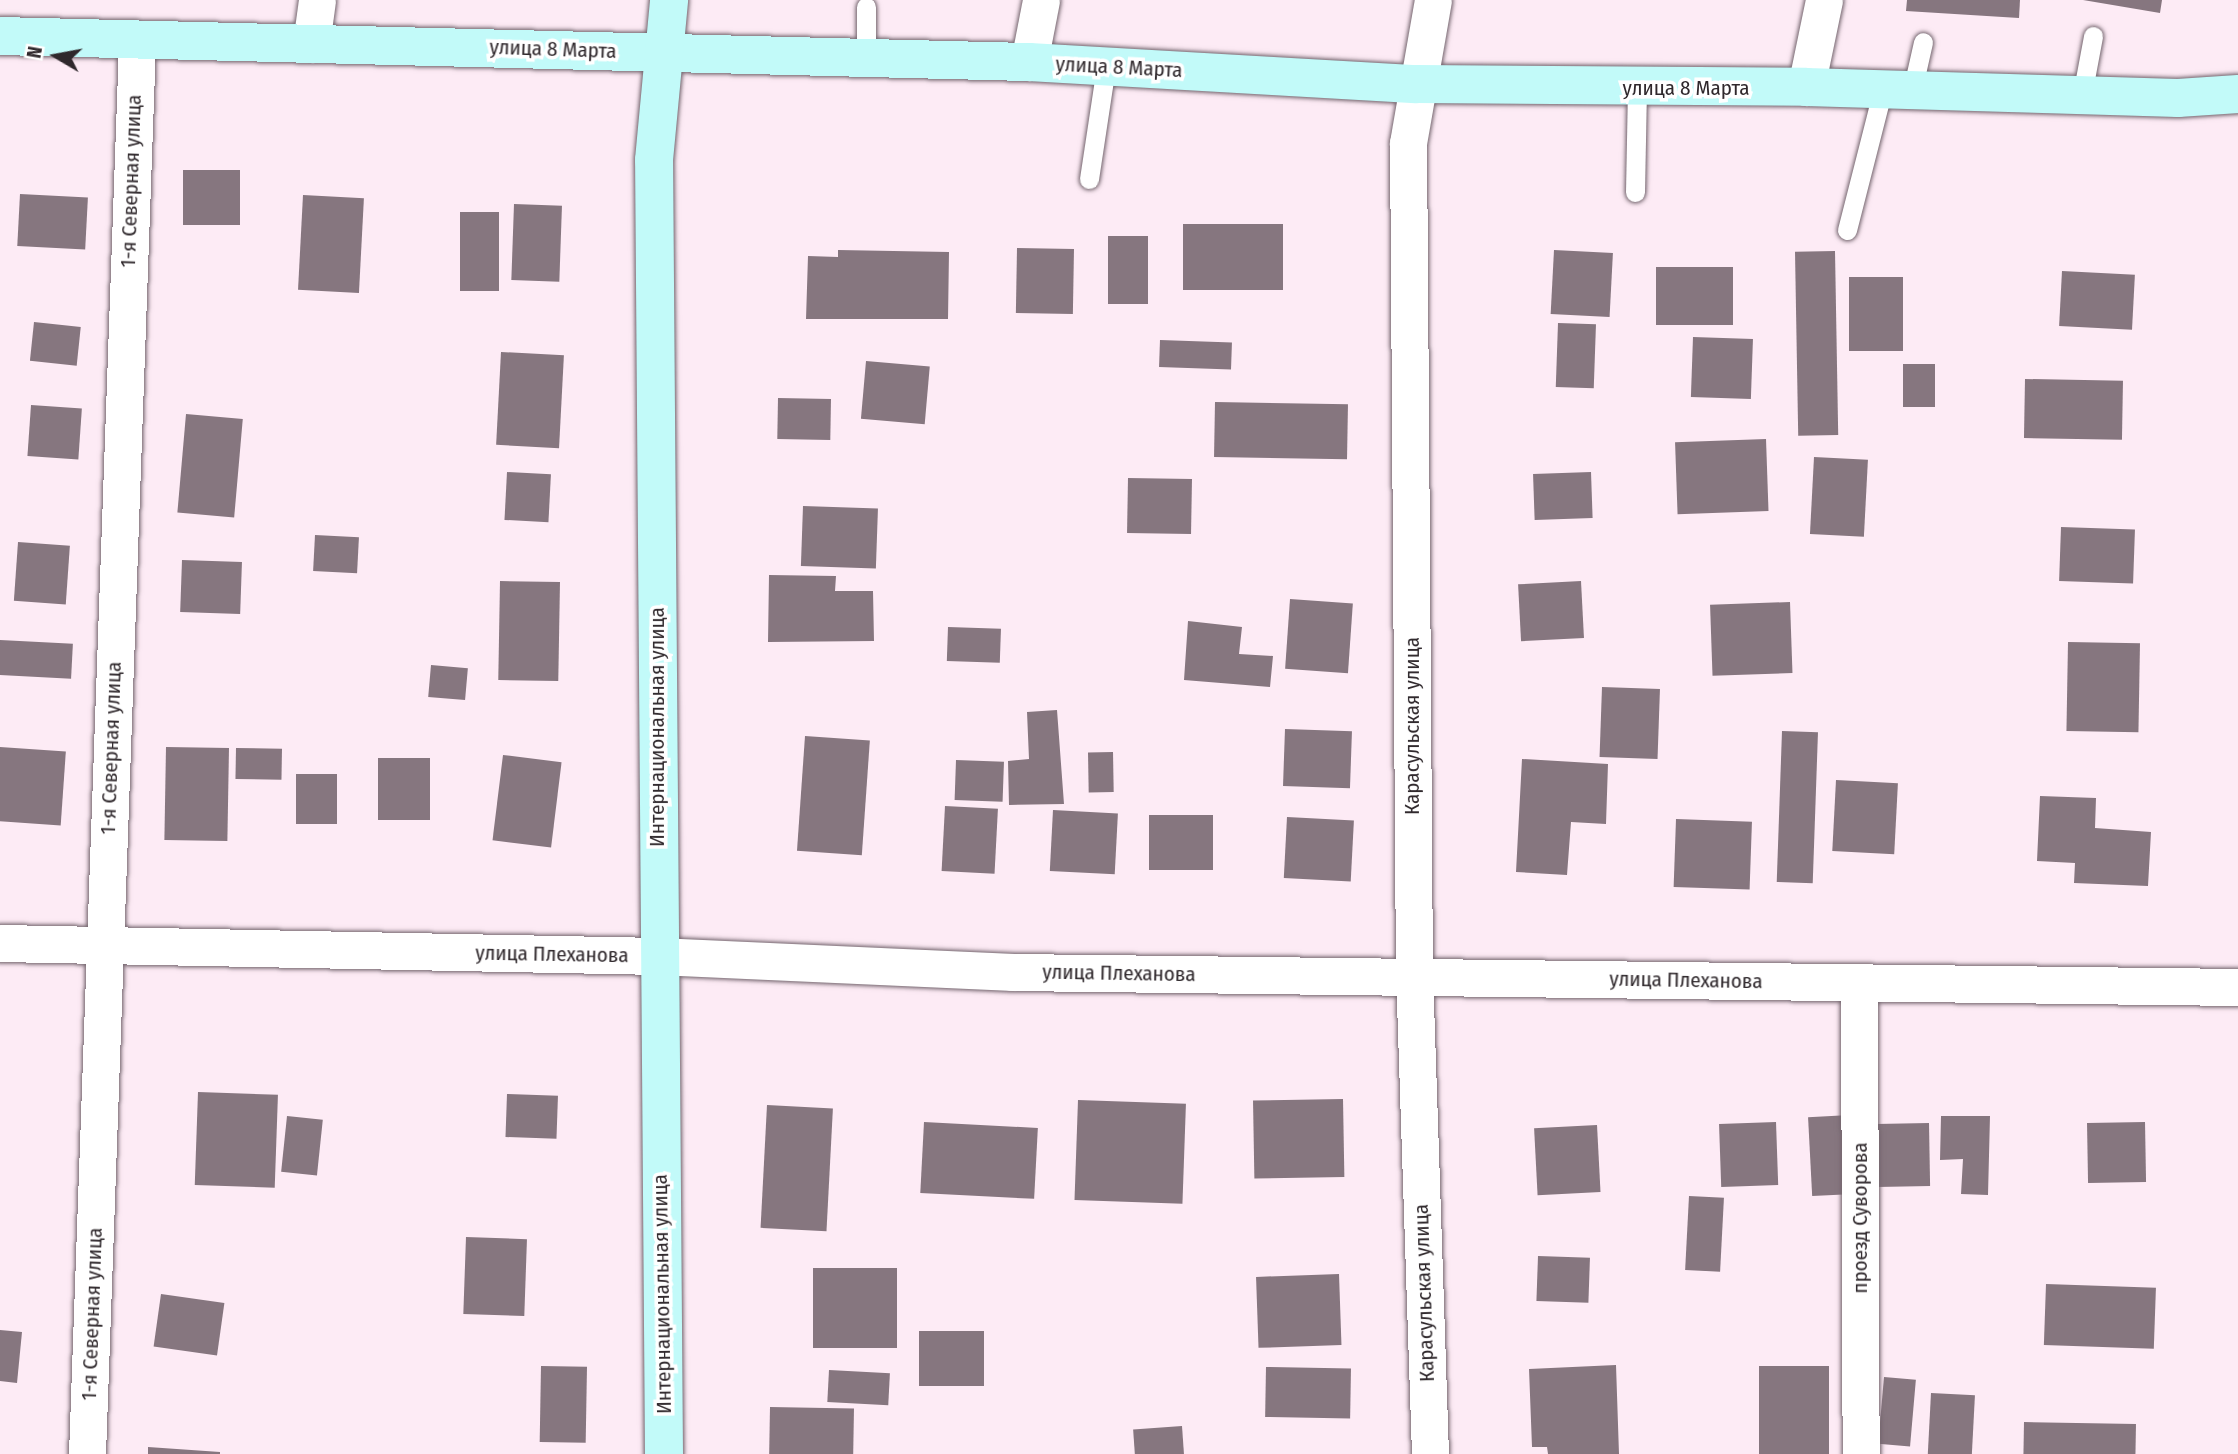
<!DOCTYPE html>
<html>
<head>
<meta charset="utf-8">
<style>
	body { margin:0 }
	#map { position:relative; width:2238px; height:1454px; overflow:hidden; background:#fdebf5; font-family:"Fira Sans Condensed",sans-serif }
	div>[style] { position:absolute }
	.building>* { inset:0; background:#86767f; transform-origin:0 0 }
	.roads { filter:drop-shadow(0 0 2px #74656e) drop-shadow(0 0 2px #74656e) }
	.lane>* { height:19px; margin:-9.5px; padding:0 9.5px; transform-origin:9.5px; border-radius:9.5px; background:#fff }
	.street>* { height:37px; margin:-18.5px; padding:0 18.5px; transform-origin:18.5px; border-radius:18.5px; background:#fff }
	.secondary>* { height:38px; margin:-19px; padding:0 19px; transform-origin:19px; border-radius:19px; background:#c2faf9 }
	span { translate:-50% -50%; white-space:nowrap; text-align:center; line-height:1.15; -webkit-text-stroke:7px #fff; paint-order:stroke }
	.street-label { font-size:21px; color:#2f282c }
	.north { position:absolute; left:21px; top:21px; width:70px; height:70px; -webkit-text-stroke:5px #fff; paint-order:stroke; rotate:280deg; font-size:19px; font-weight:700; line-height:28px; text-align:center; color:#2f282c }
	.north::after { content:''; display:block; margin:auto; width:24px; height:32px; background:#2f282c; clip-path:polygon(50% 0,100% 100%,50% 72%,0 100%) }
</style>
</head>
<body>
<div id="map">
	<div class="building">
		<i style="clip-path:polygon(1907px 0,2020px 0,2019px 18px,1906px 11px)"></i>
		<i style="clip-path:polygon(2083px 0,2162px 0,2160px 13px)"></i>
		<i style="left:183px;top:170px;width:57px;height:55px"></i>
		<i style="left:20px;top:194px;width:68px;height:52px;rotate:3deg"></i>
		<i style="left:303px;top:195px;width:61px;height:95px;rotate:3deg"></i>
		<i style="left:514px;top:204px;width:48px;height:76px;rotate:2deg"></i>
		<i style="left:460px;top:212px;width:39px;height:79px"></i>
		<i style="left:1183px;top:224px;width:100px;height:66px"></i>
		<i style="left:1108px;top:236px;width:40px;height:68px"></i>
		<i style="left:1017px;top:248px;width:57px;height:65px;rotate:1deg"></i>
		<i style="clip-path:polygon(838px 250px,949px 252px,948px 319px,806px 319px,808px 256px,838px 257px)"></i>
		<i style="left:1554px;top:250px;width:59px;height:64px;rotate:3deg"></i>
		<i style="left:1835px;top:251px;width:184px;height:40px;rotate:89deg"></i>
		<i style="left:1656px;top:267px;width:77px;height:58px"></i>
		<i style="left:2062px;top:271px;width:73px;height:55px;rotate:3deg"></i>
		<i style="left:1849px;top:277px;width:54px;height:74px"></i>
		<i style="left:34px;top:322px;width:47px;height:39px;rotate:6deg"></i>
		<i style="left:1558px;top:323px;width:38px;height:64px;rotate:2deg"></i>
		<i style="left:1693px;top:337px;width:60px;height:60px;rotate:2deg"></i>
		<i style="left:1160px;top:340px;width:72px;height:27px;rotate:2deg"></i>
		<i style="left:501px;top:352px;width:63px;height:93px;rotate:3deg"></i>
		<i style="left:866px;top:361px;width:64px;height:58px;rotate:5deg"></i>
		<i style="left:1903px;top:364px;width:32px;height:43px"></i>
		<i style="left:2025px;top:379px;width:98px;height:59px;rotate:1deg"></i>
		<i style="left:778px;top:398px;width:53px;height:41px;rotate:1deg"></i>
		<i style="left:1215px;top:402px;width:133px;height:55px;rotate:1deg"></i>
		<i style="left:31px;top:405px;width:51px;height:51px;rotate:4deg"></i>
		<i style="left:186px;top:414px;width:57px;height:99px;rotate:5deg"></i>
		<i style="left:1766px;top:439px;width:72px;height:91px;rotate:88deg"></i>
		<i style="left:1814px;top:457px;width:54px;height:77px;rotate:3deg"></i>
		<i style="left:507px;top:472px;width:44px;height:48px;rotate:3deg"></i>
		<i style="left:1591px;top:472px;width:46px;height:58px;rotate:88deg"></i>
		<i style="left:1128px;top:478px;width:64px;height:55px;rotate:1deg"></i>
		<i style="left:803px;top:506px;width:75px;height:60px;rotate:2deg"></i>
		<i style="left:2061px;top:527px;width:74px;height:54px;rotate:2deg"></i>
		<i style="left:315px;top:535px;width:44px;height:36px;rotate:3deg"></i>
		<i style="left:18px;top:542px;width:52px;height:59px;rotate:4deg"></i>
		<i style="left:182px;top:560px;width:60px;height:52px;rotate:2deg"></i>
		<i style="clip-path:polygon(769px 575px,836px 576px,835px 591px,873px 591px,874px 641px,768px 642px)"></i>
		<i style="left:500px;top:581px;width:60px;height:99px;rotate:1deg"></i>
		<i style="left:1581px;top:581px;width:57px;height:63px;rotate:87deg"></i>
		<i style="left:1290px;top:599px;width:63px;height:70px;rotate:4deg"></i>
		<i style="left:1790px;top:602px;width:71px;height:80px;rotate:88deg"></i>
		<i style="clip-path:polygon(1188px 621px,1242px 627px,1239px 654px,1273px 656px,1270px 687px,1184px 680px)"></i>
		<i style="left:948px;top:627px;width:53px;height:34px;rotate:2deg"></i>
		<i style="left:0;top:640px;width:73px;height:35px;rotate:3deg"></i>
		<i style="left:2068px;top:642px;width:72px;height:89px;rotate:1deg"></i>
		<i style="left:431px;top:665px;width:37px;height:32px;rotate:5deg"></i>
		<i style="left:1602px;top:687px;width:58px;height:70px;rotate:2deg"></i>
		<i style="clip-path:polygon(1057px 710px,1064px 804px,1009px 805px,1008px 761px,1029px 759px,1027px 712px)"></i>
		<i style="left:1285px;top:729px;width:67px;height:57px;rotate:2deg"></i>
		<i style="left:1782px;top:731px;width:36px;height:151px;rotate:2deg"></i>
		<i style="left:805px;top:736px;width:65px;height:115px;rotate:4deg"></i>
		<i style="left:0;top:747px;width:66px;height:74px;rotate:4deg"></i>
		<i style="left:166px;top:747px;width:63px;height:93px;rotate:1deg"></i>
		<i style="left:236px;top:748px;width:46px;height:31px;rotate:1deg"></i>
		<i style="left:1113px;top:752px;width:40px;height:25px;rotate:89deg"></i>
		<i style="left:503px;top:755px;width:59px;height:86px;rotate:7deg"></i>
		<i style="left:378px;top:758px;width:52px;height:62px"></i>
		<i style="clip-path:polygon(1522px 759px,1608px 764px,1606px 824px,1571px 822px,1567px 875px,1516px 872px)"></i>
		<i style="left:956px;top:760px;width:48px;height:40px;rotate:2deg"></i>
		<i style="left:296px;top:774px;width:41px;height:50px"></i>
		<i style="left:1836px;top:780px;width:62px;height:71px;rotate:3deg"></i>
		<i style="clip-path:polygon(2040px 796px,2096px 798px,2095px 828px,2151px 832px,2148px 886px,2074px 883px,2075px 863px,2037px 861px)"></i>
		<i style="left:945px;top:806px;width:53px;height:65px;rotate:3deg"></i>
		<i style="left:1053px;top:810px;width:65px;height:61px;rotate:3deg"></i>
		<i style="left:1149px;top:815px;width:64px;height:55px"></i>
		<i style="left:1287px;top:817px;width:67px;height:61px;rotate:3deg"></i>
		<i style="left:1676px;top:819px;width:76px;height:68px;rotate:2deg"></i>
		<i style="left:198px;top:1092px;width:80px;height:93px;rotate:2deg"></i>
		<i style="left:507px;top:1094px;width:51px;height:43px;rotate:2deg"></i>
		<i style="left:1343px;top:1099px;width:78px;height:90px;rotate:89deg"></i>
		<i style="left:1078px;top:1100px;width:108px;height:100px;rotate:2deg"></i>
		<i style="left:767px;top:1105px;width:66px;height:123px;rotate:3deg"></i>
		<i style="left:1850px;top:1115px;width:79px;height:42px;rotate:87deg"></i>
		<i style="left:287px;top:1116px;width:36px;height:56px;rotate:6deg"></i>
		<i style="clip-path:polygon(1941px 1116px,1990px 1116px,1988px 1195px,1961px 1194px,1963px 1159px,1940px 1160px)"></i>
		<i style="left:924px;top:1122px;width:114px;height:71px;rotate:3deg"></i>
		<i style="left:1776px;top:1122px;width:63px;height:57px;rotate:88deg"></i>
		<i style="left:2145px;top:1122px;width:60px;height:58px;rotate:89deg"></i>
		<i style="left:1929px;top:1123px;width:63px;height:53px;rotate:89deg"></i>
		<i style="left:1597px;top:1125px;width:67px;height:63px;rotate:87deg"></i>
		<i style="left:1689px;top:1196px;width:35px;height:74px;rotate:3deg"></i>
		<i style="left:466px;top:1237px;width:61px;height:77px;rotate:2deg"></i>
		<i style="left:1538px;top:1256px;width:52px;height:45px;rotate:2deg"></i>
		<i style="left:813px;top:1268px;width:84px;height:80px"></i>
		<i style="left:1339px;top:1274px;width:71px;height:83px;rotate:88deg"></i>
		<i style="left:2046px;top:1284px;width:110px;height:61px;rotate:2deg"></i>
		<i style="left:161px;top:1294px;width:64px;height:53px;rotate:8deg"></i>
		<i style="clip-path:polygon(0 1330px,22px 1332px,17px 1383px,0 1381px)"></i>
		<i style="left:919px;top:1331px;width:65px;height:55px"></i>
		<i style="clip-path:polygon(1616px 1365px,1619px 1454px,1548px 1454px,1547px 1447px,1532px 1447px,1529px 1369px)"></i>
		<i style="left:541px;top:1366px;width:46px;height:76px;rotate:1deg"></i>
		<i style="left:1759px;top:1366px;width:70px;height:88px"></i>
		<i style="left:1266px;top:1367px;width:85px;height:50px;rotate:1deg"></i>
		<i style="left:829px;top:1370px;width:61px;height:32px;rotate:3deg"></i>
		<i style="left:1884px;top:1377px;width:32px;height:67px;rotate:5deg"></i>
		<i style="left:1931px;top:1393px;width:44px;height:61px;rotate:3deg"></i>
		<i style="left:770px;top:1407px;width:84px;height:47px;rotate:1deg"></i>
		<i style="left:2024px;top:1422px;width:112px;height:32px;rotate:1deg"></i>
		<i style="left:1182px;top:1426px;width:28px;height:49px;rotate:86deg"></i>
		<i style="clip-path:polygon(148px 1447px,220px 1452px,220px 1454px,148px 1454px)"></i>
	</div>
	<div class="roads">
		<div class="lane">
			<i style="left:866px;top:57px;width:50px;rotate:-90deg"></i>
			<i style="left:1912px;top:91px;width:50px;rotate:-77.3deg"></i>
			<i style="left:2082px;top:95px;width:60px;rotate:-79.4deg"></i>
			<i style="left:1089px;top:179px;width:113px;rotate:-81.4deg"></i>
			<i style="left:1635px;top:192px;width:103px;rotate:-88.9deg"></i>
			<i style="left:1847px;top:230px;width:146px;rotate:-75.7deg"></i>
		</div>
		<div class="street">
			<i style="left:311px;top:44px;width:44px;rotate:-82.2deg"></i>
			<i style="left:1029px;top:62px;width:63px;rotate:-79deg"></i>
			<i style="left:1806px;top:87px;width:89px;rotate:-78.3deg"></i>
			<i style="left:0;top:943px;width:659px;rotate:1.13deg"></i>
			<i style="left:659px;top:956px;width:353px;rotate:2.6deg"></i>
			<i style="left:1012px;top:972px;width:1226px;rotate:0.7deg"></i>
			<i style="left:1859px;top:982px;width:472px;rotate:89.8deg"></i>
			<i style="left:87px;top:1454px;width:1414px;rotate:-87.97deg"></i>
			<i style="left:1430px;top:1454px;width:478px;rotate:-91.9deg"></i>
			<i style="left:1414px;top:976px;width:833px;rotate:-90.41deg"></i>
			<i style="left:1408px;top:143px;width:145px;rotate:-80.1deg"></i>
		</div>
		<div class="secondary">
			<i style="left:0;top:36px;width:1029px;rotate:1.45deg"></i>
			<i style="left:1029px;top:62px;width:388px;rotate:3.3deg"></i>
			<i style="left:1416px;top:84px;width:390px;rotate:0.4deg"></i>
			<i style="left:1806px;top:87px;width:372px;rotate:1.7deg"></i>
			<i style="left:2178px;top:98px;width:60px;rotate:-3.8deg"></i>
			<i style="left:664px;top:1454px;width:1294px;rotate:-90.44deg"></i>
			<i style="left:654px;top:160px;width:161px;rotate:-84.6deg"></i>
		</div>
	</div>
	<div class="street-label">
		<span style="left:553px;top:49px;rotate:2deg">улица 8 Марта</span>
		<span style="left:1119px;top:67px;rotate:3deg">улица 8 Марта</span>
		<span style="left:1686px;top:88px">улица 8 Марта</span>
		<span style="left:131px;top:181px;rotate:-88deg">1-я Северная улица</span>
		<span style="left:1412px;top:726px;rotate:-90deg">Карасульская улица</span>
		<span style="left:657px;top:727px;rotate:-90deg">Интернациональная улица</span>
		<span style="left:111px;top:748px;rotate:-88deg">1-я Северная улица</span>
		<span style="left:552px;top:954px;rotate:1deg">улица Плеханова</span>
		<span style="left:1119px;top:973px;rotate:1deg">улица Плеханова</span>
		<span style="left:1686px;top:980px;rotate:1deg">улица Плеханова</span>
		<span style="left:1860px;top:1218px;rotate:-90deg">проезд Суворова</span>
		<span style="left:1424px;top:1293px;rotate:-92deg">Карасульская улица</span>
		<span style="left:662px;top:1294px;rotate:-91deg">Интернациональная улица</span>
		<span style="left:92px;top:1314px;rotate:-88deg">1-я Северная улица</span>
	</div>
	<div class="north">N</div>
</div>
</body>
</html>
